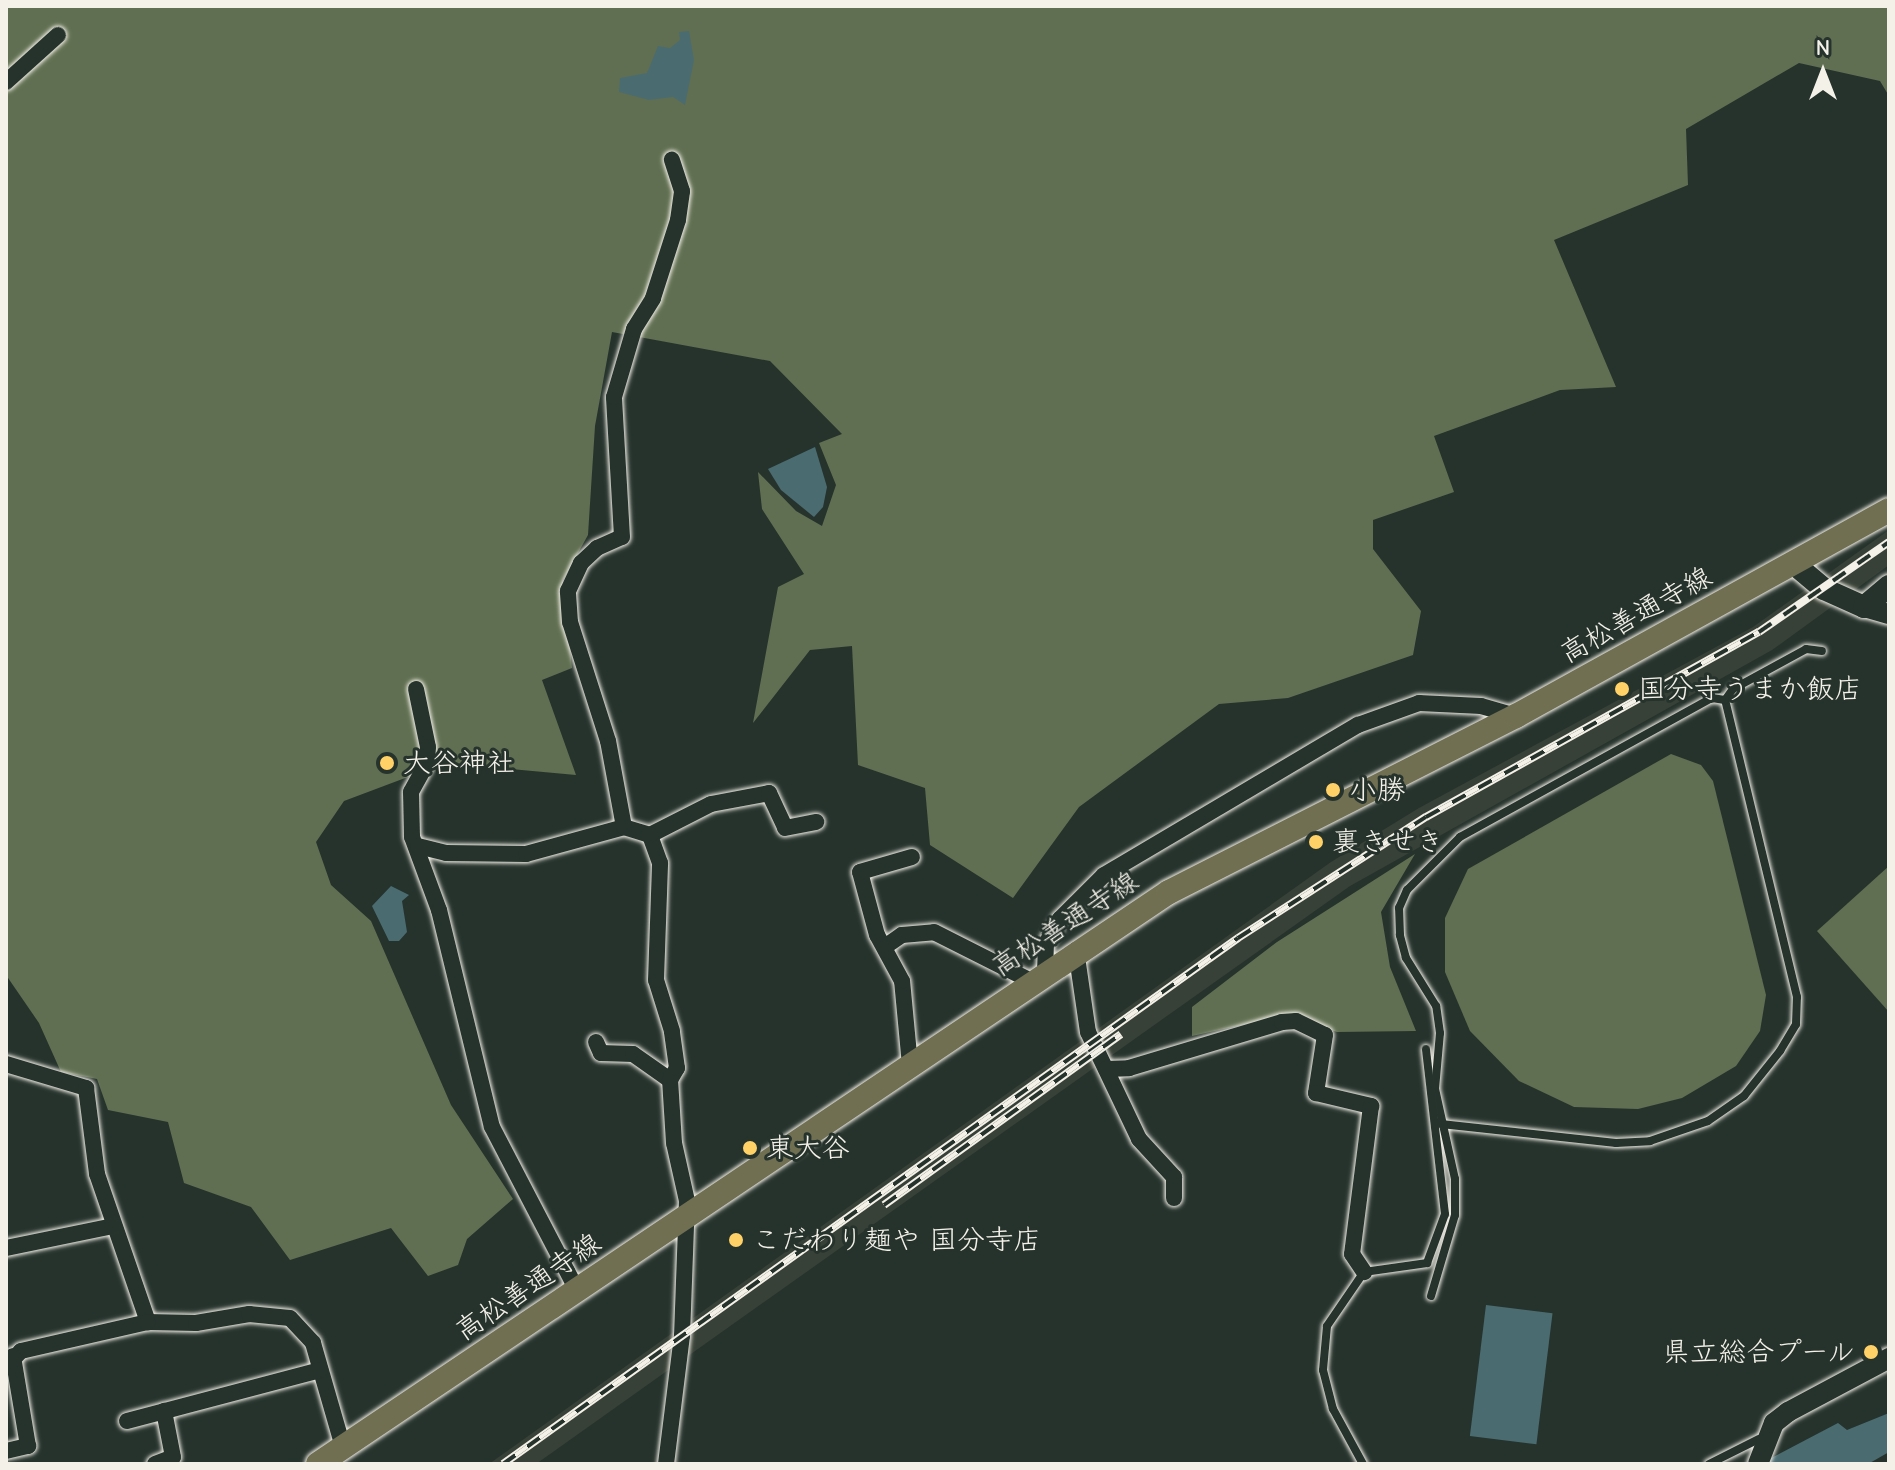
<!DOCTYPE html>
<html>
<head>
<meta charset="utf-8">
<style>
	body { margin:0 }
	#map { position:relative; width:1895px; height:1470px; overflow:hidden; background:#26332d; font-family:"Comic Neue","Klee One",sans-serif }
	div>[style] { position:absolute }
	.built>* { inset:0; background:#384137 }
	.green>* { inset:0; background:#606f51 }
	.water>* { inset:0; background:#4a6c71; transform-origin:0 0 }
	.roads { filter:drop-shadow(0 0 2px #f4f1e8) drop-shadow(0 0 2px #f4f1e8) }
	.service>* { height:8px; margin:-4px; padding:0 4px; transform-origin:4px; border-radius:4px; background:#26332d }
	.minor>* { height:16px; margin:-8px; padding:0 8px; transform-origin:8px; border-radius:8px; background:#26332d }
	.tertiary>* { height:20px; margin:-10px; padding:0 10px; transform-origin:10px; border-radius:10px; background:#26332d }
	.secondary>* { height:22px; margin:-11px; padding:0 11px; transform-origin:11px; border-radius:11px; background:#26332d }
	.primary>* { height:24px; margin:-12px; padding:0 12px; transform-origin:12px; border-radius:12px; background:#716f52 }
	.rail>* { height:8px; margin-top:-4px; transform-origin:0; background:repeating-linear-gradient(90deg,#26332d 0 15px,#f4f1e8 0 30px); box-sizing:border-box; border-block:2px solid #f4f1e8 }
	.dots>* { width:22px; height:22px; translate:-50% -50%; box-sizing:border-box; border:4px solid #26332d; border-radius:50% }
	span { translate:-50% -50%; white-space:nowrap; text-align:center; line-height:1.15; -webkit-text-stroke:6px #26332d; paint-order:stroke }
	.street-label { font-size:28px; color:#f4f1e8 }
	.poi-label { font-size:28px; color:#f4f1e8 }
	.left { translate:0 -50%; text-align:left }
	.right { translate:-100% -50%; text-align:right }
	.frame { position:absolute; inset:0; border:8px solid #f4f1e8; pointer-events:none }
	.north { position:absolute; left:1783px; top:32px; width:80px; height:80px; -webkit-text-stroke:6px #26332d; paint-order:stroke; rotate:0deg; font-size:22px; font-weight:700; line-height:32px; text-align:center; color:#f4f1e8 }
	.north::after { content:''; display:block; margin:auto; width:28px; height:36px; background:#f4f1e8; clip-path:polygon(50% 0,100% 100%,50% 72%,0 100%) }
</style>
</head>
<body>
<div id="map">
	<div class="built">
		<i style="clip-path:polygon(1889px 530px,1889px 565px,1772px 650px,1350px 886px,536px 1464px,489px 1464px,1331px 862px,1419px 808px,1753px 627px)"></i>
	</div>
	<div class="green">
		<i style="clip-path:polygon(6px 6px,1889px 6px,1889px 96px,1880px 81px,1799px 63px,1686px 129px,1688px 185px,1554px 240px,1616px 387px,1560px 390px,1434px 436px,1454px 492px,1373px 520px,1373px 549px,1421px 611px,1413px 655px,1288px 698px,1219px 704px,1079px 807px,1013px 898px,930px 845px,925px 788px,858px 765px,852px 646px,810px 650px,753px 723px,778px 587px,804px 574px,762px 509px,758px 472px,796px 511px,822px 526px,836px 485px,819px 443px,842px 434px,770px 361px,612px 332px,595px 426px,588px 535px,563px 580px,572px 668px,542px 680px,576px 775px,445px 763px,344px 801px,316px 842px,331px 885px,371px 921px,451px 1105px,513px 1199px,467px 1239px,458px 1265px,428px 1276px,391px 1228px,290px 1260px,251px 1207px,184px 1183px,168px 1122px,108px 1110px,97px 1079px,61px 1072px,39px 1023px,6px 975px)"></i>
		<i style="clip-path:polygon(1671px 754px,1701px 765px,1713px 781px,1766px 995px,1760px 1031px,1736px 1066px,1682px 1098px,1638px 1109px,1574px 1107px,1519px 1081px,1470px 1031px,1445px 972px,1445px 918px,1468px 869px)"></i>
		<i style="clip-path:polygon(1415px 854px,1381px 912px,1390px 967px,1416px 1031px,1337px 1032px,1288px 1015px,1192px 1036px,1192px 1007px,1277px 942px)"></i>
		<i style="clip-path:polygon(1889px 866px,1889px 1012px,1817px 931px)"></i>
	</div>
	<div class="water">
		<i style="clip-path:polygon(689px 31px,694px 60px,685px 105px,673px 97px,649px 100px,619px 92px,620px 78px,647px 73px,658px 46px,670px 48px,680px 40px,679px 32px)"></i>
		<i style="clip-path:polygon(815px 447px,827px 487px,823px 507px,814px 517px,781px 490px,768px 469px)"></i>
		<i style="clip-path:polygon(391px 886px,409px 895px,402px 901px,407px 932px,399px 941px,389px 941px,372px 906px)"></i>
		<i style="left:1486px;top:1305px;width:67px;height:132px;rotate:7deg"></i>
		<i style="clip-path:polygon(1889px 1413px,1889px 1452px,1868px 1464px,1760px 1464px,1838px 1423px,1847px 1430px)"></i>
	</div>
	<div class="roads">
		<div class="service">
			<i style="left:1441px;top:1124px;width:176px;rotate:6.2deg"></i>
			<i style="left:1616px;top:1143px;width:34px;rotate:-3deg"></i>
			<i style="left:1650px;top:1141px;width:61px;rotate:-19deg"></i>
			<i style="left:1708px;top:1121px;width:44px;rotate:-34.8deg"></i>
			<i style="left:1744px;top:1096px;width:58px;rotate:-51.3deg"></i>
			<i style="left:1780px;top:1051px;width:31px;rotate:-59deg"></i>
			<i style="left:1796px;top:1024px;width:27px;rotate:-88deg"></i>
			<i style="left:1797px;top:997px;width:306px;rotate:-103.6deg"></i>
			<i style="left:1431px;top:1296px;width:84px;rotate:-73.5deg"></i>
			<i style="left:1455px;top:1215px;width:36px;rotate:-90deg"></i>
			<i style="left:1455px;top:1179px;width:92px;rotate:-102.5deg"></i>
			<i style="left:1435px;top:1089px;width:56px;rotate:-84.9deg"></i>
			<i style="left:1440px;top:1033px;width:27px;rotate:-98deg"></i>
			<i style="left:1436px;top:1006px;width:57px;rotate:-122deg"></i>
			<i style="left:1406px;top:958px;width:24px;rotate:-105deg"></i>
			<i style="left:1400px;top:935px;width:27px;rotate:-92deg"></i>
			<i style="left:1399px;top:908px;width:20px;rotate:-66deg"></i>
			<i style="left:1407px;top:890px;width:75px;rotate:-45deg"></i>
			<i style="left:1460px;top:837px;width:288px;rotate:-28.9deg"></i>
			<i style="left:1712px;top:698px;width:13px;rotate:9deg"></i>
			<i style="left:1725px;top:700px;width:14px;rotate:-54deg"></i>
			<i style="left:1733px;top:689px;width:83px;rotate:-28.7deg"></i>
			<i style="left:1806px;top:649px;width:16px;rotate:7deg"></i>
			<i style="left:1363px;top:1464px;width:63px;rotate:-118.6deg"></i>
			<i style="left:1333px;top:1409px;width:40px;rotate:-104.4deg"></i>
			<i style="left:1323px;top:1370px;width:44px;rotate:-84.8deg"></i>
			<i style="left:1327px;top:1326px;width:65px;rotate:-55.6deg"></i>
			<i style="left:1364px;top:1272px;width:64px;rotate:-8.1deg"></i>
			<i style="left:1427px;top:1263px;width:52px;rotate:-69.8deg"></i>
			<i style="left:1445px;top:1214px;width:166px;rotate:-96.6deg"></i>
			<i style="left:1709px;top:1464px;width:56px;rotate:-26.6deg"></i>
		</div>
		<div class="minor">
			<i style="left:6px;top:82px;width:70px;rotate:-42.1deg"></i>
			<i style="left:416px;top:689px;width:59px;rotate:78.3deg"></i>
			<i style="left:428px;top:747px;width:16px;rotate:94deg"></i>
			<i style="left:427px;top:763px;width:33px;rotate:119deg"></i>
			<i style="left:411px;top:792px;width:45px;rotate:88.7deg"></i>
			<i style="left:412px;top:837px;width:78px;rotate:69.7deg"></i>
			<i style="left:439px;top:910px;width:223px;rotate:76.3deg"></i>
			<i style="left:492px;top:1127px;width:184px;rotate:62.5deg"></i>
			<i style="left:650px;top:835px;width:68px;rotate:-26.9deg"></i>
			<i style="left:711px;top:804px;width:59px;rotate:-10.7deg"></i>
			<i style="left:769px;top:793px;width:38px;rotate:65deg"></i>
			<i style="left:785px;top:828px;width:32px;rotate:-11deg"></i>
			<i style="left:418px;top:846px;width:29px;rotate:14deg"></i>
			<i style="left:446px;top:853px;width:80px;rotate:0.7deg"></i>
			<i style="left:526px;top:854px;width:102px;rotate:-15.4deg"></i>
			<i style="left:886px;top:946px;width:19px;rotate:-35deg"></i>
			<i style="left:902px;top:935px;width:32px;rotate:-5deg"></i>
			<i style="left:934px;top:932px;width:109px;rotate:26.8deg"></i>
			<i style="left:1076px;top:950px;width:83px;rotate:81.7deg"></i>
			<i style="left:1088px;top:1032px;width:119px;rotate:64.5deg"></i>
			<i style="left:1139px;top:1139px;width:52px;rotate:47.4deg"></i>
			<i style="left:1174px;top:1177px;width:21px;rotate:90deg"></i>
			<i style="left:1045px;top:972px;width:28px;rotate:-88deg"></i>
			<i style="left:1046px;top:944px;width:29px;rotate:-61deg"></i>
			<i style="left:1060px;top:919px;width:62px;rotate:-45deg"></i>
			<i style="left:1104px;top:875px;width:295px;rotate:-30.6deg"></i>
			<i style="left:1358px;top:725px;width:65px;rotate:-19.8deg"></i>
			<i style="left:1419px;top:703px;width:62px;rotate:2.8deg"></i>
			<i style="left:1481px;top:706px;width:36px;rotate:16deg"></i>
			<i style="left:596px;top:1042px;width:12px;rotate:66deg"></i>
			<i style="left:601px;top:1053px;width:32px;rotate:2deg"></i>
			<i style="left:633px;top:1054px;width:45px;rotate:35.1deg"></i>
			<i style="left:6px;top:1064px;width:84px;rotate:16.7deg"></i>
			<i style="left:86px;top:1088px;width:87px;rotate:82.7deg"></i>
			<i style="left:97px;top:1174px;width:157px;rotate:71deg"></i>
			<i style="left:148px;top:1322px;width:48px;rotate:1.2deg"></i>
			<i style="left:196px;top:1323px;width:54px;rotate:-9.6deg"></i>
			<i style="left:249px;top:1314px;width:41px;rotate:5.6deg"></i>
			<i style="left:290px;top:1318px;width:34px;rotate:47deg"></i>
			<i style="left:313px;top:1343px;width:108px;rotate:73.9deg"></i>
			<i style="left:910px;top:1065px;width:84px;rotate:-95.4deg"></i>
			<i style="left:902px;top:981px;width:52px;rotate:-118.5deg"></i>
			<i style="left:877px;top:935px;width:65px;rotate:-105.1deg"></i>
			<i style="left:860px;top:872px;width:54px;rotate:-16.1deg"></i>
			<i style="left:1106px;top:1069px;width:23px;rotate:-2deg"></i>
			<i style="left:1129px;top:1068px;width:160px;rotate:-16.7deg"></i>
			<i style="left:1282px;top:1022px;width:14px;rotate:-4deg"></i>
			<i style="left:1296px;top:1021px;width:32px;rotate:26deg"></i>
			<i style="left:1325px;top:1035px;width:59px;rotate:98.8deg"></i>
			<i style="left:1316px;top:1093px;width:57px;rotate:13.3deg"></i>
			<i style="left:1371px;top:1106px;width:149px;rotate:97.3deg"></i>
			<i style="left:1352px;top:1254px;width:22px;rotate:56deg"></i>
			<i style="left:6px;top:1248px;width:109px;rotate:-11.6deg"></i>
			<i style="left:6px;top:1367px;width:22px;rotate:-47deg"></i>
			<i style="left:21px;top:1351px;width:130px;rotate:-12.9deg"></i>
			<i style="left:127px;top:1421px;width:200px;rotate:-14.8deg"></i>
			<i style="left:6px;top:1451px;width:23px;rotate:-13deg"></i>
			<i style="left:28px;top:1446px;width:91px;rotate:-99.5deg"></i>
			<i style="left:155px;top:1464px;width:19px;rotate:-21deg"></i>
			<i style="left:173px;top:1457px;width:47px;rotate:-101.1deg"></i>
			<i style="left:666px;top:1464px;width:129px;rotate:-82.9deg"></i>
			<i style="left:682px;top:1336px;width:135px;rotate:-87.9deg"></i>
			<i style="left:687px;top:1201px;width:59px;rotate:-102.6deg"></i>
			<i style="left:674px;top:1143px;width:63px;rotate:-93.6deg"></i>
			<i style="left:670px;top:1080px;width:14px;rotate:-60deg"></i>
			<i style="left:677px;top:1068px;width:37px;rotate:-98deg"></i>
			<i style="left:672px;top:1031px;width:53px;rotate:-107.4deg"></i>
			<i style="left:656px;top:980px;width:117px;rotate:-88deg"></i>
			<i style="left:660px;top:863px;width:30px;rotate:-110deg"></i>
			<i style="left:650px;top:835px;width:27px;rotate:-163deg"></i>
			<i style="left:624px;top:827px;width:87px;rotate:-100.5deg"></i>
			<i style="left:608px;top:741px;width:125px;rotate:-107.7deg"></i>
			<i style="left:570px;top:622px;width:31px;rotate:-94deg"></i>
			<i style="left:568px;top:591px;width:31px;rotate:-65deg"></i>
			<i style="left:581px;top:563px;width:22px;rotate:-43deg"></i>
			<i style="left:597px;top:548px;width:27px;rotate:-24deg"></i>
			<i style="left:622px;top:537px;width:140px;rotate:-93.3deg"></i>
			<i style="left:614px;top:397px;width:71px;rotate:-73.6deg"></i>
			<i style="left:634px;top:329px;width:36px;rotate:-58deg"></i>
			<i style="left:653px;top:298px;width:82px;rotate:-72.2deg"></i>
			<i style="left:678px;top:220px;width:29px;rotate:-82deg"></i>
			<i style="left:682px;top:191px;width:33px;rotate:-108deg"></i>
		</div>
		<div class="tertiary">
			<i style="left:1864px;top:607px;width:26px;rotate:16deg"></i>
			<i style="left:1758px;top:1464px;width:44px;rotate:-68.7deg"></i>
			<i style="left:1774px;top:1423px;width:18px;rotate:-38deg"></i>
			<i style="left:1788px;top:1412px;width:115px;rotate:-28.1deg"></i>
		</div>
		<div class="secondary">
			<i style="left:1793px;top:563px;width:40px;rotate:40deg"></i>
			<i style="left:1824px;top:589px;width:44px;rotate:24.2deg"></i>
			<i style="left:1864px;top:607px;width:33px;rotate:-40deg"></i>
		</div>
		<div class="primary">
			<i style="left:318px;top:1464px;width:1025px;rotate:-33.91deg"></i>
			<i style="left:1169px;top:892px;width:389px;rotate:-26.9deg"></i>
			<i style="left:1516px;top:716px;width:426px;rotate:-28.9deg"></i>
		</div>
	</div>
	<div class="rail">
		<i style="left:884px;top:1205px;width:292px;rotate:-35.8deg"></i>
		<i style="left:503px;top:1464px;width:904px;rotate:-35.59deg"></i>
		<i style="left:1238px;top:938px;width:224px;rotate:-32.8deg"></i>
		<i style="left:1426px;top:817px;width:381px;rotate:-29.1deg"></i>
		<i style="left:1759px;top:632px;width:158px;rotate:-34.7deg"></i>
	</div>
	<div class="dots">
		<i style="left:1622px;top:689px;background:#ffd166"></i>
		<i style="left:387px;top:763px;background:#ffd166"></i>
		<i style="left:1333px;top:790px;background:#ffd166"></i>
		<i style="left:1316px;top:842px;background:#ffd166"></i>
		<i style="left:750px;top:1148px;background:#ffd166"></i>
		<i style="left:736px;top:1240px;background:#ffd166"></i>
		<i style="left:1871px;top:1352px;background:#ffd166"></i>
	</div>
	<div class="street-label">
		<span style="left:1636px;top:615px;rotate:-29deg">高松善通寺線</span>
		<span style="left:1065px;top:924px;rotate:-33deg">高松善通寺線</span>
		<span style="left:528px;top:1287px;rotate:-34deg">高松善通寺線</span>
	</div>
	<div class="poi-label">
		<span class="left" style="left:1638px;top:689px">国分寺うまか飯店</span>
		<span class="left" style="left:403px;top:763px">大谷神社</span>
		<span class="left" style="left:1349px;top:790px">小勝</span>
		<span class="left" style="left:1332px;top:842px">裏きせき</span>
		<span class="left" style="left:766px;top:1148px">東大谷</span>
		<span class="left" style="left:752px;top:1240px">こだわり麺や 国分寺店</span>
		<span class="right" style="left:1855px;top:1352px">県立総合プール</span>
	</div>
	<div class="frame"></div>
	<div class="north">N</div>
</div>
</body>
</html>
